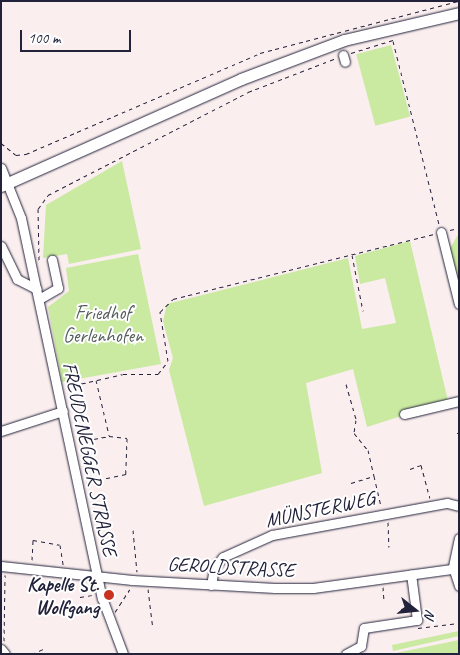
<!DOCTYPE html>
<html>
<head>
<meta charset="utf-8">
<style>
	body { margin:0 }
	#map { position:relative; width:460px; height:655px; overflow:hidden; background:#faeeee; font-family:Caveat,sans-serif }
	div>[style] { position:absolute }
	.green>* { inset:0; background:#cae9a1; transform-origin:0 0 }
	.path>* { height:1px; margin-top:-0.5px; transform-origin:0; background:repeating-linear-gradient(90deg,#22223b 0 4px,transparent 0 8px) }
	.roads { filter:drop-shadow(0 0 1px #22223b) drop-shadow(0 0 1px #22223b) }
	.minor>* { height:9px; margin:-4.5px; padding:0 4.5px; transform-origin:4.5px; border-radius:4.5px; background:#fff }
	.major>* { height:11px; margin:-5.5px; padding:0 5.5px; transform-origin:5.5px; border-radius:5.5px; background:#fff }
	.dots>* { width:14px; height:14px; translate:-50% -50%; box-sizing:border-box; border:2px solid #fff; border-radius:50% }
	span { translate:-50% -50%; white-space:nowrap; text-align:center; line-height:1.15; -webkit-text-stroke:4px #fff; paint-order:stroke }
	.park-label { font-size:20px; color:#545e5a }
	.street-label { font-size:20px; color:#22223b }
	.poi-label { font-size:20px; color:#22223b; font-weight:700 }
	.right { translate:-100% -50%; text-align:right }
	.frame { position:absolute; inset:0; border:2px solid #22223b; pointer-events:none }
	.north { position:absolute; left:390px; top:585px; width:50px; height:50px; -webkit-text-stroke:4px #fff; paint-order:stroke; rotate:106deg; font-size:14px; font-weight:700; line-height:20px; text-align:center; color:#22223b }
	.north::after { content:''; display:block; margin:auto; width:18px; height:22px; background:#22223b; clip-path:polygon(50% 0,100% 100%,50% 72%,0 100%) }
	.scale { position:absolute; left:20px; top:30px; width:111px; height:22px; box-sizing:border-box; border:2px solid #22223b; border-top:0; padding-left:6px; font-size:15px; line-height:18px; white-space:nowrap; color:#22223b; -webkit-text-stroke:4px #fff; paint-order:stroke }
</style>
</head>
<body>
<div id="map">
	<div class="green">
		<i style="left:391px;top:45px;width:74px;height:36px;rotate:75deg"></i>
		<i style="clip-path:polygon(122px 161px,141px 249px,69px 264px,67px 254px,43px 258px,46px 205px)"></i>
		<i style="clip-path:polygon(459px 233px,459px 291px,448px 252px)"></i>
		<i style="clip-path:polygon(410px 241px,448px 401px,367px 427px,353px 369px,306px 383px,322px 473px,204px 506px,169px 370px,173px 358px,163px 321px,167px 304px,348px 258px,362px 329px,396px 323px,385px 278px,360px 284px,355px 256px)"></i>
		<i style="clip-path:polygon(138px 254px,161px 364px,62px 382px,48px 307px,69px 291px,66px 268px)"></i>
		<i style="clip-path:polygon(459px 631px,459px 636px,393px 651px,392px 645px)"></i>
		<i style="clip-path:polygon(459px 640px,459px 654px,396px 654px,396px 653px)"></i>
	</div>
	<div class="path">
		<i style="left:393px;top:41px;width:189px;rotate:75.9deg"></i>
		<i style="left:351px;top:53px;width:44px;rotate:-17.2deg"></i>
		<i style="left:1px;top:143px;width:19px;rotate:39deg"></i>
		<i style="left:16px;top:155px;width:10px;rotate:-6deg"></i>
		<i style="left:26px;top:154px;width:255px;rotate:-23.3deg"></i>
		<i style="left:260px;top:53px;width:205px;rotate:-14.7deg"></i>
		<i style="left:450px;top:230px;width:9px;rotate:-13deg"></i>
		<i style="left:352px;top:255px;width:57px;rotate:78.9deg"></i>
		<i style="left:39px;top:260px;width:51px;rotate:-91.1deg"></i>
		<i style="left:38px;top:209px;width:17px;rotate:-54deg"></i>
		<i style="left:48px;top:195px;width:225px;rotate:-27.2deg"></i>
		<i style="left:248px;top:92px;width:94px;rotate:-21.1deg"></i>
		<i style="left:96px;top:380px;width:57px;rotate:76.7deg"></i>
		<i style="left:346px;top:384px;width:37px;rotate:74deg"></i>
		<i style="left:356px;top:420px;width:13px;rotate:99deg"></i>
		<i style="left:354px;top:433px;width:22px;rotate:51deg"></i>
		<i style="left:368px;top:450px;width:27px;rotate:77deg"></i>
		<i style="left:66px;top:387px;width:58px;rotate:-12.8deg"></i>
		<i style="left:123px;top:374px;width:35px"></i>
		<i style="left:158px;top:374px;width:16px;rotate:-52deg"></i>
		<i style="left:168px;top:361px;width:50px;rotate:-99.3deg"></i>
		<i style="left:160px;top:312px;width:18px;rotate:-45deg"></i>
		<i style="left:173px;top:299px;width:269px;rotate:-14deg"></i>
		<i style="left:457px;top:433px;width:2px"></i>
		<i style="left:78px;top:442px;width:32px;rotate:-11deg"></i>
		<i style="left:109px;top:436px;width:18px;rotate:6deg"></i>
		<i style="left:127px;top:438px;width:36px;rotate:92deg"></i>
		<i style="left:126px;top:474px;width:40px;rotate:168deg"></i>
		<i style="left:410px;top:469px;width:12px;rotate:-20deg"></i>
		<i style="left:421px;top:465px;width:34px;rotate:75deg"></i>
		<i style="left:351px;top:483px;width:24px;rotate:-17deg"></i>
		<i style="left:374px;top:476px;width:31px;rotate:77deg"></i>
		<i style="left:388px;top:522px;width:25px;rotate:88deg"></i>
		<i style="left:133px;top:530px;width:42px;rotate:84.6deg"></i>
		<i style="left:32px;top:560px;width:20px;rotate:-87deg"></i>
		<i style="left:33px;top:540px;width:27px;rotate:10deg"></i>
		<i style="left:60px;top:545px;width:20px;rotate:81deg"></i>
		<i style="left:383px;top:587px;width:13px;rotate:86deg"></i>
		<i style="left:148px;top:589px;width:38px;rotate:83deg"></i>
		<i style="left:80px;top:597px;width:12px;rotate:-9deg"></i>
		<i style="left:401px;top:609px;width:6px;rotate:-9deg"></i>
		<i style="left:115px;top:612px;width:27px;rotate:-57deg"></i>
		<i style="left:418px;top:628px;width:41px;rotate:-7deg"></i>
		<i style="left:4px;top:641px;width:66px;rotate:-89.1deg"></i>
		<i style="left:32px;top:654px;width:12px;rotate:-24deg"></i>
	</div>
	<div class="roads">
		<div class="minor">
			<i style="left:343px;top:55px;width:7px;rotate:74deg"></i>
			<i style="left:1px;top:168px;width:54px;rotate:68.2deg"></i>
			<i style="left:21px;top:218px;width:389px;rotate:78deg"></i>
			<i style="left:102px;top:598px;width:60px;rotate:69.4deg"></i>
			<i style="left:441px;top:232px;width:74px;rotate:76deg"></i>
			<i style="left:1px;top:246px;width:37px;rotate:64deg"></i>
			<i style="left:17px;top:279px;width:22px;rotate:27deg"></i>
			<i style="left:39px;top:299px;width:22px;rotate:-30deg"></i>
			<i style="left:58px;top:288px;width:29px;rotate:-102deg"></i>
			<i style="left:404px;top:414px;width:57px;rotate:-13.3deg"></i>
			<i style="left:1px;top:431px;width:65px;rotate:-17.9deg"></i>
			<i style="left:459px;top:538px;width:30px;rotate:102deg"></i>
			<i style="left:453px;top:567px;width:20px;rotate:72deg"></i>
			<i style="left:1px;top:566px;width:132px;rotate:6.1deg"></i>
			<i style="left:132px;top:580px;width:143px;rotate:3.2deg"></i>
			<i style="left:275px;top:588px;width:38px"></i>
			<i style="left:313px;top:588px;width:147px;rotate:-7.8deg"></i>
			<i style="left:211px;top:585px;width:17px;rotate:-80deg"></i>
			<i style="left:214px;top:568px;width:14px;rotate:-51deg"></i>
			<i style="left:223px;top:557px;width:54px;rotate:-24.2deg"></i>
			<i style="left:272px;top:535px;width:178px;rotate:-10.4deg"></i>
			<i style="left:447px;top:503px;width:12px;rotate:14deg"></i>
			<i style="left:1px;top:649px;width:6px;rotate:51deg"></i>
			<i style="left:346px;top:654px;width:17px;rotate:-28deg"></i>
			<i style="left:361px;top:646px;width:18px;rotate:-81deg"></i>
			<i style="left:364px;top:628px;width:54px;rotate:-8.6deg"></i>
			<i style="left:417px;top:620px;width:46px;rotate:-97.4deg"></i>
		</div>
		<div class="major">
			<i style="left:1px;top:186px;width:263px;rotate:-24deg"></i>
			<i style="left:241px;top:79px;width:110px;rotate:-20.7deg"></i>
			<i style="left:344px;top:40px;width:118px;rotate:-13.2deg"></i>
		</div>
	</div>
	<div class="dots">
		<i style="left:109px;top:595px;background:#c8321e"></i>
	</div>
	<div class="park-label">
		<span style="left:103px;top:324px">Friedhof<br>Gerlenhofen</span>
	</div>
	<div class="street-label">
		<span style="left:90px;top:459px;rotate:78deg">FREUDENEGGER STRASSE</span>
		<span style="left:320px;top:509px;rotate:-12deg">MÜNSTERWEG</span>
		<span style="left:231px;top:567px;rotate:3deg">GEROLDSTRASSE</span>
	</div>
	<div class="poi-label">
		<span class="right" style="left:99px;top:596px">Kapelle St.<br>Wolfgang</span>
	</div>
	<div class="frame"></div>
	<div class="north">N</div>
	<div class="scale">100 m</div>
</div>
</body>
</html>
